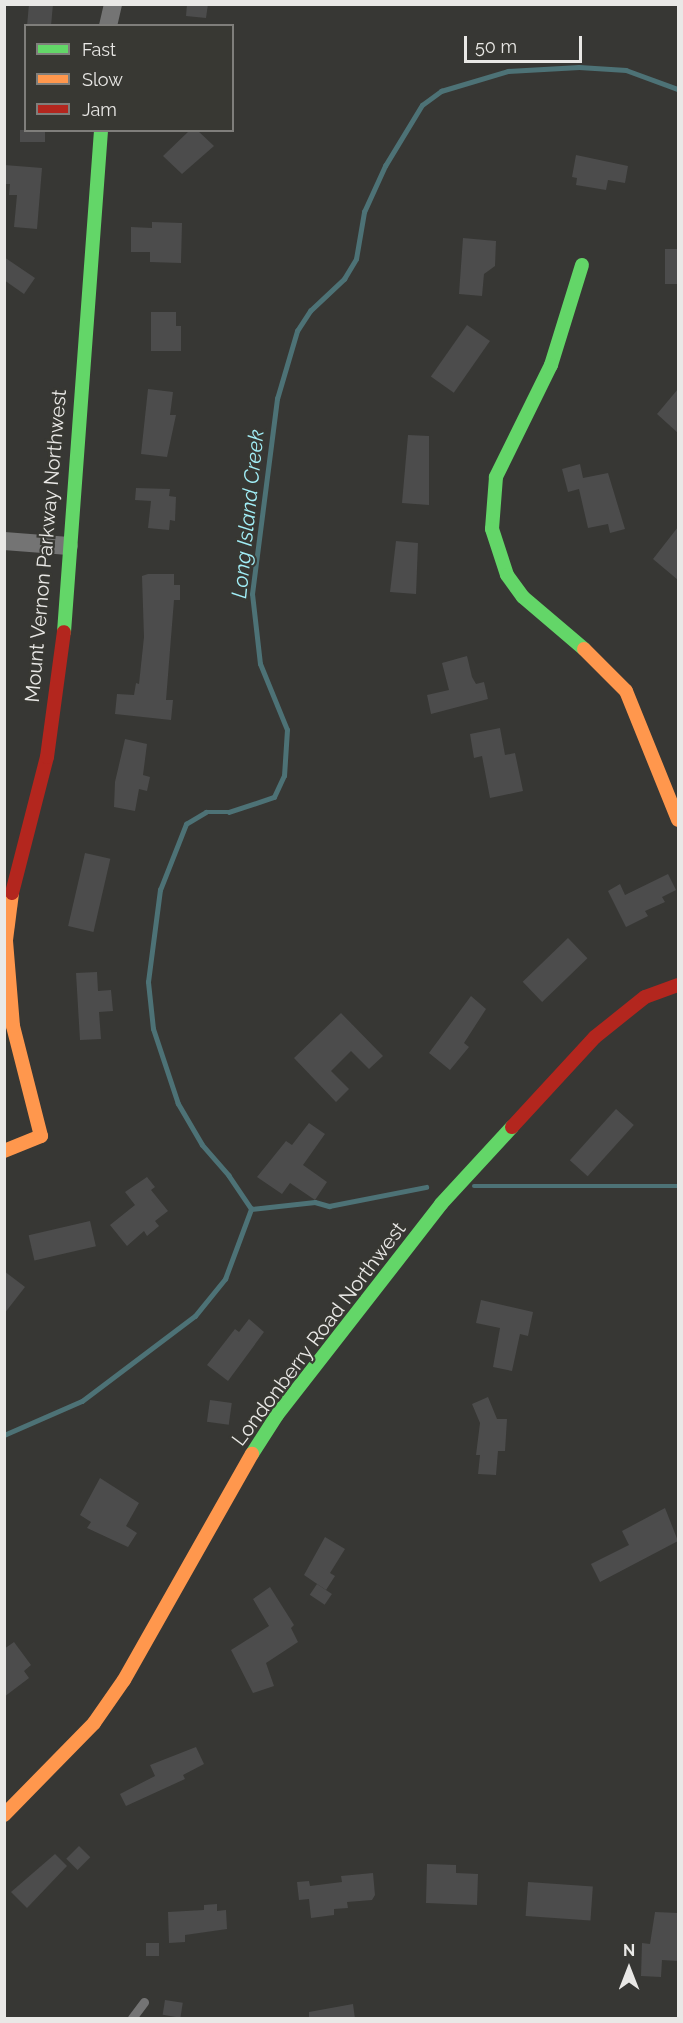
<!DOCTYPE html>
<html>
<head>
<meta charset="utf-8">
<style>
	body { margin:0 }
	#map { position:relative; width:683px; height:2023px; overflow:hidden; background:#373734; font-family:Raleway,sans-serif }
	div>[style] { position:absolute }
	.stream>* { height:4.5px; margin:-2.25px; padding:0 2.25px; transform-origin:2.25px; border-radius:2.25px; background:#4d7276 }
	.building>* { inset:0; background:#4c4c4c; transform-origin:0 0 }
	.lane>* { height:9px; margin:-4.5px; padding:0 4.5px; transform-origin:4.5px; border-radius:4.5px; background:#747474 }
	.street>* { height:18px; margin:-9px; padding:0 9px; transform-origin:9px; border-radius:9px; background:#747474 }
	.fast>* { height:14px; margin:-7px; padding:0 7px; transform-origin:7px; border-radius:7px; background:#63d668 }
	.slow>* { height:14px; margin:-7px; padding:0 7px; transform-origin:7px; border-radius:7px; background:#ff974d }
	.jam>* { height:14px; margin:-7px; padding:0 7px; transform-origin:7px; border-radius:7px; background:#b3261e }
	span { translate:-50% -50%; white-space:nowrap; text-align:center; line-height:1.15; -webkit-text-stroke:4.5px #383833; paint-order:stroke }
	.street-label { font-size:20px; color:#e9e8e6 }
	.water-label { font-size:21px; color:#a2eff8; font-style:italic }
	.frame { position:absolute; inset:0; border:6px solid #e9e8e6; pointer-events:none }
	.legend { position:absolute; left:24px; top:24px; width:210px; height:108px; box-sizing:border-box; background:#383833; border:2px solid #7f7e7b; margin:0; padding:8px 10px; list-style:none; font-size:18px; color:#e9e8e6 }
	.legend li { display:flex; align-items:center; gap:12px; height:30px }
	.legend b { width:30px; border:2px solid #7f7e7b }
	.north { position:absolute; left:599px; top:1939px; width:60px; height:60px; -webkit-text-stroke:4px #383833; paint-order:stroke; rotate:0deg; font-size:16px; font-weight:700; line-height:24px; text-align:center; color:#e9e8e6 }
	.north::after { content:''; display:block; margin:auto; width:21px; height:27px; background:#e9e8e6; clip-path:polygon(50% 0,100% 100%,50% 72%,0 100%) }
	.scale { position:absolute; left:464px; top:36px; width:118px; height:27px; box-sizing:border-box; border:3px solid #e9e8e6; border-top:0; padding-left:8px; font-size:18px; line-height:21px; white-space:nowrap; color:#e9e8e6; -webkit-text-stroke:4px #383833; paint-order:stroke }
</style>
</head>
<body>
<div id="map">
	<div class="stream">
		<i style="left:474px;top:1186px;width:204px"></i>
		<i style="left:251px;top:1209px;width:64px;rotate:-6.2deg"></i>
		<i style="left:315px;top:1202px;width:15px;rotate:16deg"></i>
		<i style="left:329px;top:1206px;width:99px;rotate:-11.1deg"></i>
		<i style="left:4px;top:1435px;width:85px;rotate:-23.6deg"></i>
		<i style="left:82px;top:1401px;width:141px;rotate:-37deg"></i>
		<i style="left:195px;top:1316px;width:48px;rotate:-51deg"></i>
		<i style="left:225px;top:1279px;width:75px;rotate:-69.6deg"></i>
		<i style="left:251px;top:1209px;width:40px;rotate:-124deg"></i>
		<i style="left:229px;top:1176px;width:41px;rotate:-131.1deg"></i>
		<i style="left:202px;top:1145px;width:48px;rotate:-120.3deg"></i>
		<i style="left:178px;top:1104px;width:79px;rotate:-108.4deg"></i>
		<i style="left:153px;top:1029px;width:47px;rotate:-96.1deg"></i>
		<i style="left:148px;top:982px;width:93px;rotate:-82.6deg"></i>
		<i style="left:160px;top:890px;width:71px;rotate:-68.5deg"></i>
		<i style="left:186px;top:824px;width:23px;rotate:-31deg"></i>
		<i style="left:206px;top:812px;width:23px"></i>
		<i style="left:229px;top:812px;width:47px;rotate:-18.4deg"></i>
		<i style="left:274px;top:797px;width:23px;rotate:-65deg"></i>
		<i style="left:284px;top:776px;width:46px;rotate:-86.3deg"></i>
		<i style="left:287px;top:730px;width:71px;rotate:-112.2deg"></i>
		<i style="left:260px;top:664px;width:70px;rotate:-96.5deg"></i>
		<i style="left:252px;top:594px;width:197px;rotate:-82.7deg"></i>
		<i style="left:277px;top:399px;width:71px;rotate:-73.6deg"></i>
		<i style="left:297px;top:331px;width:24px;rotate:-57deg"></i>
		<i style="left:310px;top:311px;width:47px;rotate:-43.3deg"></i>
		<i style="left:344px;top:279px;width:23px;rotate:-59deg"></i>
		<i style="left:356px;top:259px;width:48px;rotate:-80.3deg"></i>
		<i style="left:364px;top:212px;width:51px;rotate:-65.5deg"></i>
		<i style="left:385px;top:166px;width:71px;rotate:-58.8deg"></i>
		<i style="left:422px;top:105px;width:24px;rotate:-36deg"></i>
		<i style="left:441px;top:91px;width:70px;rotate:-16.6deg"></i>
		<i style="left:508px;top:71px;width:71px;rotate:-3.2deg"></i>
		<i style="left:579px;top:67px;width:47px;rotate:3.7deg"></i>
		<i style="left:626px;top:70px;width:55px;rotate:20.1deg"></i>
	</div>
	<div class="building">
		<i style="clip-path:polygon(29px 4px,53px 4px,51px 26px,27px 26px)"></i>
		<i style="clip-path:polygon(187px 4px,208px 4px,206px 18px,186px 16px)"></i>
		<i style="left:20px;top:130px;width:25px;height:12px"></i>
		<i style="clip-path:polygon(190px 130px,197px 130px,214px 146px,182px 174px,163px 156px)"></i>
		<i style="clip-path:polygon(576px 155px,628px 166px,625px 183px,608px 180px,606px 190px,576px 185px,577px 178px,572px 177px)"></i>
		<i style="clip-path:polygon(4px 165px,42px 168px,37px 229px,14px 227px,17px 195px,9px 195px,10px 184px,4px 184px)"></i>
		<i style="clip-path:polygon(152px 222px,182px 223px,181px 263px,150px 262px,150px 252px,131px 252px,131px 227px,152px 228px)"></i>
		<i style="clip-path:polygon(463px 238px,496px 241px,495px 266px,484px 274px,482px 296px,459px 294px)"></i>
		<i style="left:665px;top:249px;width:13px;height:35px"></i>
		<i style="clip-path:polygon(4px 257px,35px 278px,24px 294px,4px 280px)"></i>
		<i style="clip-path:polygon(151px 312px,176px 312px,176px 326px,181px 326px,181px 351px,151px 351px)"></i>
		<i style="left:467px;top:325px;width:28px;height:63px;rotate:35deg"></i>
		<i style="clip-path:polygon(148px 389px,173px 392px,170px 415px,176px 415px,167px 457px,141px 454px)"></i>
		<i style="clip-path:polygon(678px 389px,678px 433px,657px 414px)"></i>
		<i style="clip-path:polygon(408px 435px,429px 436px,429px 505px,402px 503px)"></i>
		<i style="clip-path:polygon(580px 464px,583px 478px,608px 473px,625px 529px,610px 533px,608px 524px,588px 528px,579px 489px,568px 492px,562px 469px)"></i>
		<i style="clip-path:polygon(136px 488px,170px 489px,169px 496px,176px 497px,175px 521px,170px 520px,169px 530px,148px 528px,151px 501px,135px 500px)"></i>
		<i style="clip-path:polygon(678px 527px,678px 580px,653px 559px)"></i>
		<i style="clip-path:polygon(396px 541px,418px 543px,416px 594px,390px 592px)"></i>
		<i style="clip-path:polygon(148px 574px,174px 574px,174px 585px,180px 585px,180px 600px,174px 600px,166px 700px,173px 700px,171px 720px,115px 714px,117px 694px,134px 695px,136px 683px,139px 684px,144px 637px,142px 576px)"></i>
		<i style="clip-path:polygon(467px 656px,472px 677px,476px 684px,484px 682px,488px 699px,431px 714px,427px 695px,449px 690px,442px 663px)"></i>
		<i style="clip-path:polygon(500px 728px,505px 755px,515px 753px,523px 791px,490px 798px,482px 756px,474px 758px,470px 734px)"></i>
		<i style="clip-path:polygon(125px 739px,147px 744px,143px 775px,150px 777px,147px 791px,139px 789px,135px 811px,114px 807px,115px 782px)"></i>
		<i style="left:85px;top:853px;width:26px;height:75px;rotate:13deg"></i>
		<i style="clip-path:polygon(668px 874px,676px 890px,662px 897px,665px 902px,645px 911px,648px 916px,626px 927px,608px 891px,620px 884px,625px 895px)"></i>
		<i style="left:568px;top:938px;width:28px;height:63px;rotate:46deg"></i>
		<i style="clip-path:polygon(97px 972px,98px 991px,111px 990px,113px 1011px,99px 1012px,101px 1039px,80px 1040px,76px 973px)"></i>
		<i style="clip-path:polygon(471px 996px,486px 1009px,464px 1043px,469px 1047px,450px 1070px,429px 1053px)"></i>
		<i style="clip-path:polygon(341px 1013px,383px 1056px,369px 1069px,351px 1051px,331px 1071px,349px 1089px,336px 1102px,294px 1058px)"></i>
		<i style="left:616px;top:1109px;width:24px;height:69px;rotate:42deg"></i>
		<i style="clip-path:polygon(309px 1123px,325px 1134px,303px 1165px,327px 1182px,315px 1200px,290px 1183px,282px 1194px,257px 1177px,286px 1141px,292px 1145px)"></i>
		<i style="clip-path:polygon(147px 1177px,155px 1187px,151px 1190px,168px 1211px,155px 1221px,159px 1226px,147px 1236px,144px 1231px,127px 1246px,110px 1225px,135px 1205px,125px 1192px)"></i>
		<i style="left:90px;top:1221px;width:26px;height:63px;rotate:77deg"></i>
		<i style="clip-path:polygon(4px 1271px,25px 1287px,4px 1314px)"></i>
		<i style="clip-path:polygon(481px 1300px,533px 1312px,528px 1336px,520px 1334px,512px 1371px,493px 1367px,500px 1328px,476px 1323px)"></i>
		<i style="clip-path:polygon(249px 1319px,264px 1332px,228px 1381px,207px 1365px,235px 1329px,239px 1332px)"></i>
		<i style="clip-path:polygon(488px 1397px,497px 1419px,507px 1419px,505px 1451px,498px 1451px,496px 1475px,478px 1474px,480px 1455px,476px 1455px,480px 1423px,472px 1404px)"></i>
		<i style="left:210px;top:1400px;width:22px;height:22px;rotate:8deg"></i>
		<i style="clip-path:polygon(100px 1478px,139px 1503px,126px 1526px,137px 1533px,128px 1547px,87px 1528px,91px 1522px,80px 1515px)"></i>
		<i style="clip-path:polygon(665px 1508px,678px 1541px,600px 1582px,591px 1564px,629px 1545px,622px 1531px)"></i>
		<i style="clip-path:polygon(325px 1537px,345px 1549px,330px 1573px,335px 1576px,326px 1590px,304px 1575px)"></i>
		<i style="left:317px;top:1584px;width:18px;height:13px;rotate:34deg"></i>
		<i style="clip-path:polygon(270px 1587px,294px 1625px,291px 1628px,298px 1642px,266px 1663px,274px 1686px,253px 1693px,231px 1650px,269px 1626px,253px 1599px)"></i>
		<i style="clip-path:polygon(14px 1642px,31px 1665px,24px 1671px,29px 1678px,4px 1697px,4px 1649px)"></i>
		<i style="clip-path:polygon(196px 1747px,204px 1764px,183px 1775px,185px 1779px,126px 1806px,120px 1794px,155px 1776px,150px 1765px)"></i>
		<i style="left:79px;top:1846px;width:16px;height:18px;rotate:45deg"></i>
		<i style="clip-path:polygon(55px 1854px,67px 1866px,27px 1908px,11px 1892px)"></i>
		<i style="clip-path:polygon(427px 1864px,456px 1865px,456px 1873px,478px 1874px,477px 1905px,426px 1903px)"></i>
		<i style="clip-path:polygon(373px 1873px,375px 1895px,372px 1900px,347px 1902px,348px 1908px,334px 1909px,334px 1915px,311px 1918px,309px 1899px,299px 1900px,297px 1882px,309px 1881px,310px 1886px,342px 1882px,341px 1876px)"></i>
		<i style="left:528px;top:1882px;width:65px;height:34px;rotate:4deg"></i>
		<i style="clip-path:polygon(217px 1904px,217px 1911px,226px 1910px,227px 1929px,185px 1935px,185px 1942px,169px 1943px,168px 1912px,204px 1910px,204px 1905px)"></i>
		<i style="clip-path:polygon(655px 1912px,678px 1913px,678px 1961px,662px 1960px,661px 1977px,641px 1976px,642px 1943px,650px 1944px)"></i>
		<i style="left:146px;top:1943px;width:13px;height:13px"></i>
		<i style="left:165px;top:2000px;width:18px;height:15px;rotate:9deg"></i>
		<i style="clip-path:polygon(353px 2004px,355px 2019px,309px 2019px,309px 2012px)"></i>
	</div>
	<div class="lane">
		<i style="left:132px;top:2018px;width:20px;rotate:-53deg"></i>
	</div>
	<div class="street">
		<i style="left:108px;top:26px;width:23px;rotate:-77deg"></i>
		<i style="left:4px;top:541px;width:65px;rotate:4.4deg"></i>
	</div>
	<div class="fast">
		<i style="left:582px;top:265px;width:105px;rotate:107.2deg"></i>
		<i style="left:551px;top:365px;width:125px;rotate:116.2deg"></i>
		<i style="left:496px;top:477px;width:52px;rotate:94.4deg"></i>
		<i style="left:492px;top:529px;width:48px;rotate:71.9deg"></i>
		<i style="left:507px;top:575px;width:27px;rotate:54deg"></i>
		<i style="left:523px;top:597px;width:80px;rotate:40.4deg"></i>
		<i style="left:64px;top:632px;width:503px;rotate:-85.78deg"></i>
		<i style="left:252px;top:1454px;width:46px;rotate:-57.3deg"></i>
		<i style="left:277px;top:1415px;width:267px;rotate:-52.1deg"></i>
		<i style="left:441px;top:1204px;width:105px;rotate:-47.3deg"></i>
	</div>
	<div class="slow">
		<i style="left:584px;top:649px;width:59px;rotate:45deg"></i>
		<i style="left:626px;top:691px;width:139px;rotate:68deg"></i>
		<i style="left:4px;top:1151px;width:40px;rotate:-22deg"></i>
		<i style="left:41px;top:1136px;width:114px;rotate:-104.3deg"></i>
		<i style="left:13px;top:1026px;width:86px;rotate:-94.7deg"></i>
		<i style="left:6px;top:940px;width:47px;rotate:-82.7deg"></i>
		<i style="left:4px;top:1815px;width:129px;rotate:-45.6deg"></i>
		<i style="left:94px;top:1723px;width:52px;rotate:-55.1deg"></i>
		<i style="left:124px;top:1680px;width:260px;rotate:-60.5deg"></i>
	</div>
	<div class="jam">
		<i style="left:12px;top:893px;width:140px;rotate:-75.6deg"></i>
		<i style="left:47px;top:757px;width:126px;rotate:-82.3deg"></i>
		<i style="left:512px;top:1127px;width:122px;rotate:-47.3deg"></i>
		<i style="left:595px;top:1037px;width:64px;rotate:-38.7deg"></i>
		<i style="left:645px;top:997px;width:35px;rotate:-20deg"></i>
	</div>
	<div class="street-label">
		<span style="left:46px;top:546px;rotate:-85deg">Mount Vernon Parkway Northwest</span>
		<span style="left:319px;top:1334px;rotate:-53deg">Londonberry Road Northwest</span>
	</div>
	<div class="water-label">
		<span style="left:248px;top:514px;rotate:-84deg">Long Island Creek</span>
	</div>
	<div class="frame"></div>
	<ul class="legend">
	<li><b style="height:8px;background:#63d668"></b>Fast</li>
	<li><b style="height:8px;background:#ff974d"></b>Slow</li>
	<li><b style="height:8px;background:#b3261e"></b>Jam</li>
	</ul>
	<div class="north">N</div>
	<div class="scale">50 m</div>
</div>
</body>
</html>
